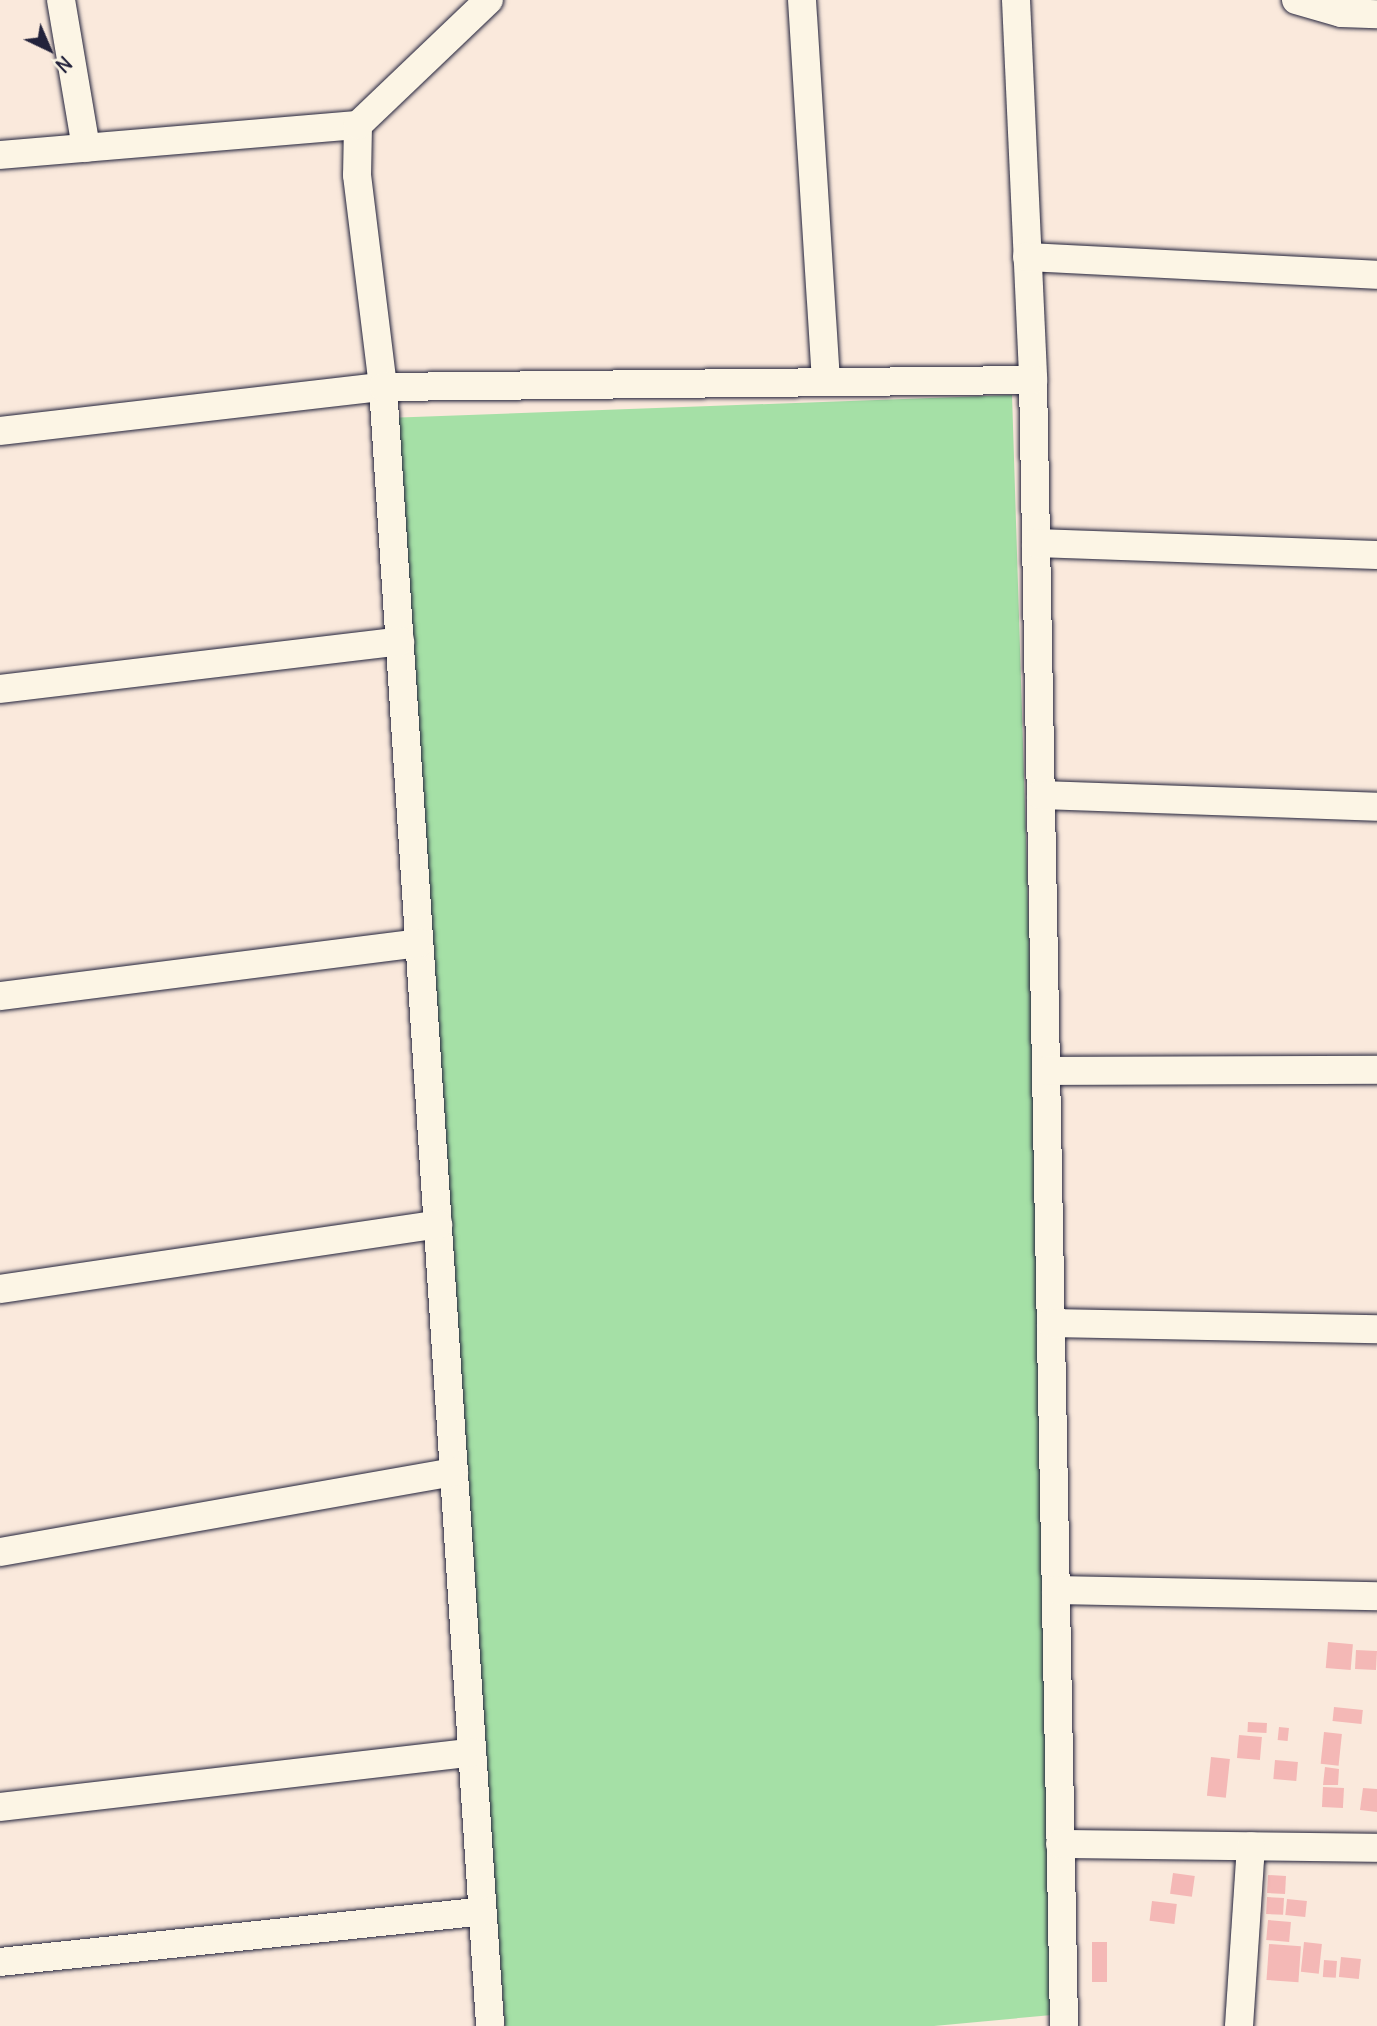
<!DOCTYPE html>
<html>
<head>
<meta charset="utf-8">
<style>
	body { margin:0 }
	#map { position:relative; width:1377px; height:2026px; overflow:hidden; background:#fae9dc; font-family:Delius,sans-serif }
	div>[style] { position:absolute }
	.green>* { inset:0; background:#a5e0a6 }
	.building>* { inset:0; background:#f4b8b6; transform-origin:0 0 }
	.roads { filter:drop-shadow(0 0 2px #22223b) drop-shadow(0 0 2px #22223b) }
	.minor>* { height:28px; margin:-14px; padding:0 14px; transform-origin:14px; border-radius:14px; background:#fcf5e5 }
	span { translate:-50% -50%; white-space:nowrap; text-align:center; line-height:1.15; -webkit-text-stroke:6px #fcf5e5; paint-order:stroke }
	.north { position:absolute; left:14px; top:14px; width:70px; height:70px; -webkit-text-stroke:5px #fcf5e5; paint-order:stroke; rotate:136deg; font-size:19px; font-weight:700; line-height:28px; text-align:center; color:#22223b }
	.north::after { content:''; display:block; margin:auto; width:24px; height:32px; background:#22223b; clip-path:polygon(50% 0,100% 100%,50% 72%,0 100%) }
</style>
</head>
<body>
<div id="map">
	<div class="green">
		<i style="clip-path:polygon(1012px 395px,1063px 2014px,934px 2026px,505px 2026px,386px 418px)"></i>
	</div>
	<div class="building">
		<i style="left:1328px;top:1642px;width:25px;height:26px;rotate:5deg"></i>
		<i style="left:1356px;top:1650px;width:21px;height:19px;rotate:3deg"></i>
		<i style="left:1334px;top:1707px;width:29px;height:14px;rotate:6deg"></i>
		<i style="left:1248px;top:1722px;width:19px;height:10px;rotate:3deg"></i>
		<i style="left:1279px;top:1727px;width:10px;height:13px;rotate:6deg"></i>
		<i style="left:1324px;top:1732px;width:18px;height:32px;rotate:6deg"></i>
		<i style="left:1239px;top:1735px;width:23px;height:23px;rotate:5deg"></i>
		<i style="left:1211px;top:1757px;width:19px;height:39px;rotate:6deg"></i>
		<i style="left:1275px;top:1760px;width:23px;height:19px;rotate:5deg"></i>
		<i style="clip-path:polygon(1325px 1767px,1339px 1769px,1338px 1785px,1323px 1785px)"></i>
		<i style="left:1323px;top:1787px;width:21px;height:20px;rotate:3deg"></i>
		<i style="clip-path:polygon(1363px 1788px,1377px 1789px,1377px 1812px,1360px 1810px)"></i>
		<i style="left:1173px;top:1873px;width:22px;height:21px;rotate:8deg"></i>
		<i style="left:1268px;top:1875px;width:18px;height:18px;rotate:3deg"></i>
		<i style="left:1267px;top:1897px;width:17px;height:17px;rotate:3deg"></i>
		<i style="left:1287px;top:1899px;width:20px;height:16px;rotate:6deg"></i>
		<i style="left:1152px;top:1901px;width:25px;height:20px;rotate:7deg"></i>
		<i style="left:1268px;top:1920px;width:23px;height:20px;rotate:5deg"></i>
		<i style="left:1092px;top:1942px;width:15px;height:40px"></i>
		<i style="left:1304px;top:1942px;width:18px;height:30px;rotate:6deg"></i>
		<i style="left:1269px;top:1944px;width:32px;height:36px;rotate:4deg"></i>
		<i style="left:1341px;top:1957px;width:20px;height:20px;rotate:6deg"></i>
		<i style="left:1324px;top:1960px;width:13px;height:17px;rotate:4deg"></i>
	</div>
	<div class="roads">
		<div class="minor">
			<i style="left:61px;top:0;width:150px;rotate:80.4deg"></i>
			<i style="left:802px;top:0;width:382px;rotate:86.4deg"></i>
			<i style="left:1016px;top:0;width:380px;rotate:87.4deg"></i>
			<i style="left:1033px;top:380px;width:1646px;rotate:88.92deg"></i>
			<i style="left:1296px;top:0;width:47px;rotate:16.1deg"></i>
			<i style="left:1341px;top:13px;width:36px;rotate:2deg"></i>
			<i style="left:358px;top:125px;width:50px;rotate:91.1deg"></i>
			<i style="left:357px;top:175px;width:214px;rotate:83deg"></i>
			<i style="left:383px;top:387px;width:1642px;rotate:86.26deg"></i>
			<i style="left:0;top:155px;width:359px;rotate:-4.8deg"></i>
			<i style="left:358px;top:125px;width:181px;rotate:-43.7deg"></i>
			<i style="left:1027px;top:257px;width:350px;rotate:2.9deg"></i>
			<i style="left:0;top:431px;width:386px;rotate:-6.6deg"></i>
			<i style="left:383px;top:387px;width:650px;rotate:-0.62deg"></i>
			<i style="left:1036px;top:543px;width:341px;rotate:2deg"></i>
			<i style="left:0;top:689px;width:403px;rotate:-6.8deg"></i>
			<i style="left:1041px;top:795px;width:336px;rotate:2deg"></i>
			<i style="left:0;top:996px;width:422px;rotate:-7.2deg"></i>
			<i style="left:1046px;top:1071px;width:331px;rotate:-0.2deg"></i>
			<i style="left:0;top:1289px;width:443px;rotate:-8.4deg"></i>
			<i style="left:1051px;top:1323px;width:326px;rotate:1.1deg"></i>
			<i style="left:0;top:1552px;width:461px;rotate:-10deg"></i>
			<i style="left:1056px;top:1590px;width:321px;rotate:1.1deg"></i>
			<i style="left:0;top:1807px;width:475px;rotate:-6.6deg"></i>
			<i style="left:1060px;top:1844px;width:317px;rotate:0.7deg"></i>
			<i style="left:0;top:1962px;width:485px;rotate:-6deg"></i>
			<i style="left:1239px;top:2026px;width:180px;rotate:-86.2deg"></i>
		</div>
	</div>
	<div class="north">N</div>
</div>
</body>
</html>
